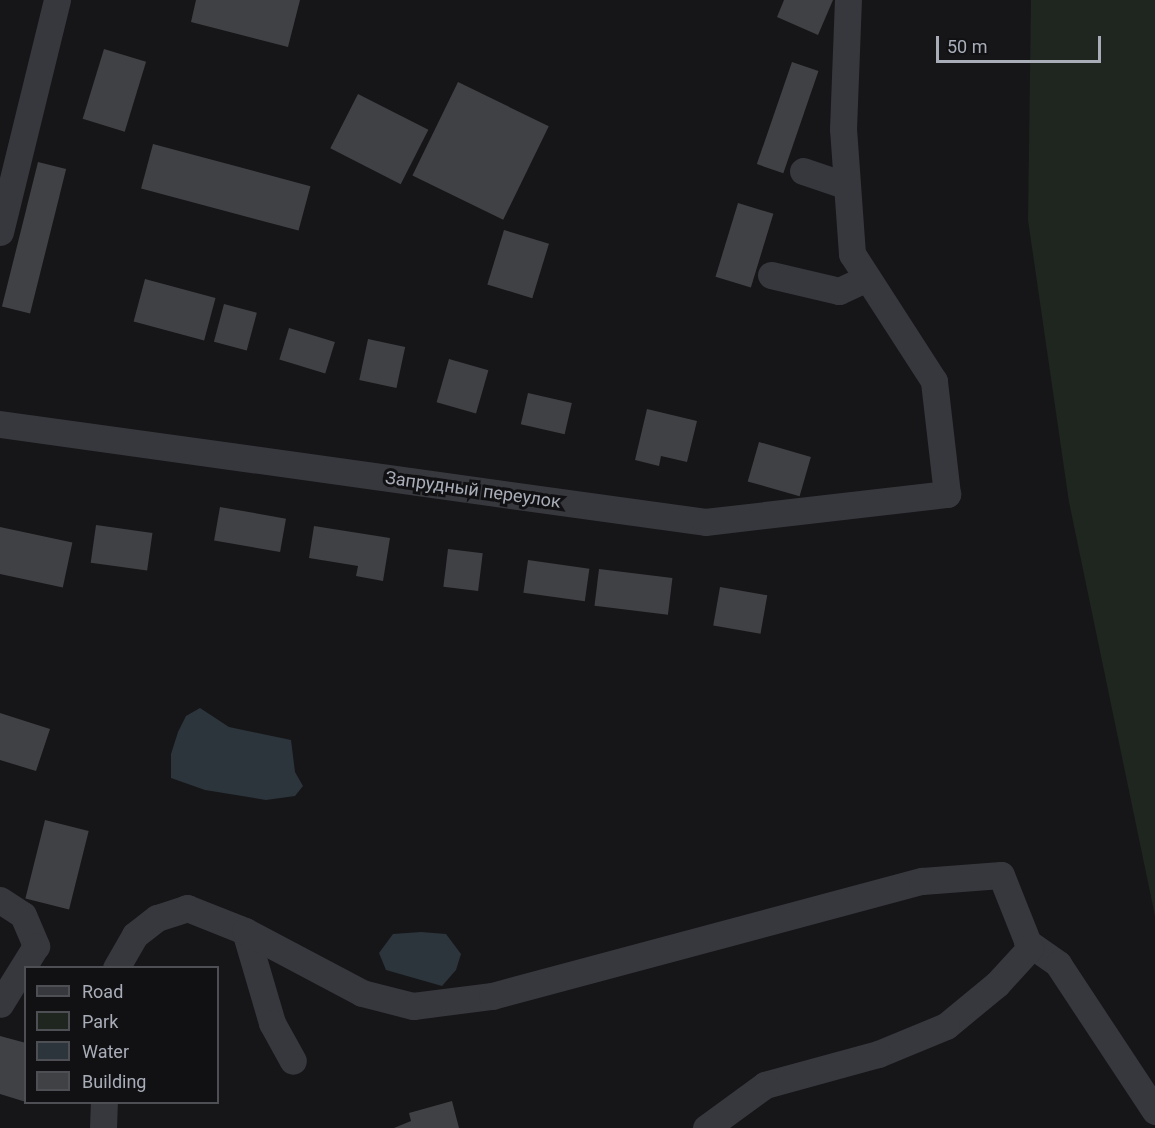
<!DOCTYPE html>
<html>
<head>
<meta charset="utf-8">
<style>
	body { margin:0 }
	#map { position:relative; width:1155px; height:1128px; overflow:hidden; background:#161618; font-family:Roboto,sans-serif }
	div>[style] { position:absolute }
	.green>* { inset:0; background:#1e261f }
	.water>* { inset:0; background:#2c353c }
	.building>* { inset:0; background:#404145; transform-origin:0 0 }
	.minor>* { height:27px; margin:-13.5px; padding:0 13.5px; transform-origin:13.5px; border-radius:13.5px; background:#37383d }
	span { translate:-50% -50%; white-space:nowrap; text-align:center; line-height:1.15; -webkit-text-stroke:6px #111113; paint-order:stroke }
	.street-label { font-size:18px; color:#a8adb8 }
	.legend { position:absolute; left:24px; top:966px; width:195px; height:138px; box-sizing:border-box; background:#111113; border:2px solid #4d4f55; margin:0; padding:8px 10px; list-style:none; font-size:18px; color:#a8adb8 }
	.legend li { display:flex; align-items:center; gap:12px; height:30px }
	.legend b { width:30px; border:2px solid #4d4f55 }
	.scale { position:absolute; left:936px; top:36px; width:165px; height:27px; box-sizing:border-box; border:3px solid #a8adb8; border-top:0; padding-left:8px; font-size:18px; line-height:21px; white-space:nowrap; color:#a8adb8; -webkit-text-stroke:4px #111113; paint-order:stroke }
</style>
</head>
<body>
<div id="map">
	<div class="green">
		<i style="clip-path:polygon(1031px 0,1155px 0,1155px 916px,1069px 502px,1028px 220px)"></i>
	</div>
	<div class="water">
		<i style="clip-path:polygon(200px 708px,229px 727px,291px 740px,295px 772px,303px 786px,295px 796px,266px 800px,205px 790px,171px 778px,171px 754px,178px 732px,186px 716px)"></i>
		<i style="clip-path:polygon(421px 932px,446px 934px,461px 954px,456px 970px,442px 986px,386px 970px,379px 953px,393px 934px)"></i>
	</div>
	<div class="building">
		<i style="clip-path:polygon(196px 0,300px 0,288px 47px,191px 22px)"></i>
		<i style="clip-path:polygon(784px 0,833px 0,818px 35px,777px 17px)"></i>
		<i style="left:104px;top:49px;width:44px;height:73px;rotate:17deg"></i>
		<i style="left:792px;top:62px;width:28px;height:108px;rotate:19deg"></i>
		<i style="left:458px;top:82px;width:101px;height:104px;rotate:26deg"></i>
		<i style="left:358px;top:94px;width:79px;height:61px;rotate:27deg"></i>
		<i style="left:153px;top:144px;width:163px;height:46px;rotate:15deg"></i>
		<i style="left:38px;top:162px;width:29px;height:149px;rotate:14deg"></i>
		<i style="left:738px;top:203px;width:37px;height:77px;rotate:17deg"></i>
		<i style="left:504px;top:230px;width:47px;height:57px;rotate:17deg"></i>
		<i style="left:145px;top:279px;width:73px;height:44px;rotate:15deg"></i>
		<i style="left:224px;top:304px;width:34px;height:39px;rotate:15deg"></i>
		<i style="left:289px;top:328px;width:48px;height:33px;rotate:17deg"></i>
		<i style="left:368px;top:339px;width:38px;height:42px;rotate:12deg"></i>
		<i style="left:449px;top:359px;width:41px;height:45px;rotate:16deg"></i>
		<i style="left:528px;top:393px;width:45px;height:32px;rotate:13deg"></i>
		<i style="clip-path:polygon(647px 409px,697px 421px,687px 462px,661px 456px,659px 466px,635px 460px)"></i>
		<i style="left:759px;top:442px;width:54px;height:41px;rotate:16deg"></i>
		<i style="left:220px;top:507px;width:67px;height:34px;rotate:10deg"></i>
		<i style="left:96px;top:525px;width:57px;height:38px;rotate:8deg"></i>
		<i style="clip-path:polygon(314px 526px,390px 538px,383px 581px,356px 576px,358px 566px,309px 558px)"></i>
		<i style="left:0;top:527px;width:74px;height:46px;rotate:12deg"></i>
		<i style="left:448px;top:549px;width:35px;height:38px;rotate:7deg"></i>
		<i style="left:528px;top:560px;width:62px;height:33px;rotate:8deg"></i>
		<i style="left:599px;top:569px;width:74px;height:37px;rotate:7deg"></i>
		<i style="left:720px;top:587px;width:48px;height:39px;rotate:10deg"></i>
		<i style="clip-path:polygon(0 713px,50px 729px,36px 771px,0 760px)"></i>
		<i style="left:45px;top:820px;width:45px;height:81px;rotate:14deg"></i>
		<i style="clip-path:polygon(0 1036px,26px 1043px,26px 1102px,0 1094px)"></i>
		<i style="clip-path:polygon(452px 1101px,459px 1128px,394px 1128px,411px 1121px,409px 1113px)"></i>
	</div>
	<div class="minor">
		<i style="left:803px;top:171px;width:46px;rotate:18.8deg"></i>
		<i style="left:0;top:232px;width:239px;rotate:-76.2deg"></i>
		<i style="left:771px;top:275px;width:70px;rotate:13.2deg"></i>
		<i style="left:839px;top:291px;width:31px;rotate:-25deg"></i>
		<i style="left:0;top:424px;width:712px;rotate:7.91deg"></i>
		<i style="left:705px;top:522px;width:244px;rotate:-6.6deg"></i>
		<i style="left:947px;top:494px;width:114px;rotate:-96.6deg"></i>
		<i style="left:934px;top:381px;width:151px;rotate:-122.8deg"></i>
		<i style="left:852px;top:254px;width:125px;rotate:-94.1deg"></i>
		<i style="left:843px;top:129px;width:129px;rotate:-87.8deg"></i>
		<i style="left:0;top:900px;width:27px;rotate:33deg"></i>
		<i style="left:23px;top:915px;width:34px;rotate:67deg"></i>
		<i style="left:36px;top:946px;width:68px;rotate:121.8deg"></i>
		<i style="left:245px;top:931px;width:96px;rotate:73.6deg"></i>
		<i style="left:272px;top:1023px;width:43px;rotate:61.1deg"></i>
		<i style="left:1027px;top:942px;width:38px;rotate:35deg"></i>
		<i style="left:1058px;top:964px;width:176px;rotate:56.6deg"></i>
		<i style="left:116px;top:968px;width:38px;rotate:-60deg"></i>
		<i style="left:135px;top:935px;width:28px;rotate:-38deg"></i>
		<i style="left:157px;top:918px;width:32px;rotate:-18deg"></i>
		<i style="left:187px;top:908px;width:62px;rotate:21.6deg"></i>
		<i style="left:245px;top:931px;width:132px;rotate:27.9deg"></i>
		<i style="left:362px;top:993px;width:53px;rotate:14.3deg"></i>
		<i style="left:413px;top:1006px;width:80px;rotate:-7.2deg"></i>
		<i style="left:492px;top:996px;width:445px;rotate:-15deg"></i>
		<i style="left:922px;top:881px;width:79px;rotate:-4.3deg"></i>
		<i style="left:1001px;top:875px;width:79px;rotate:68.3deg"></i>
		<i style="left:1030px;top:948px;width:49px;rotate:132.5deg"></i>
		<i style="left:997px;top:984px;width:66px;rotate:140.5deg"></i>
		<i style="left:946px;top:1026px;width:74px;rotate:157.6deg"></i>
		<i style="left:878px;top:1054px;width:117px;rotate:164.7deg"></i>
		<i style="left:765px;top:1085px;width:73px;rotate:143.9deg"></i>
		<i style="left:103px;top:1128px;width:26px;rotate:-88deg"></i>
	</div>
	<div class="street-label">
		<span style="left:473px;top:490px;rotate:8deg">Запрудный переулок</span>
	</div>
	<ul class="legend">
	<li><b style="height:8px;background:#37383d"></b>Road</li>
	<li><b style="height:16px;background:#1e261f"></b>Park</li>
	<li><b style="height:16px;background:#2c353c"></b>Water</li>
	<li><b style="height:16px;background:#404145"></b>Building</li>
	</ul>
	<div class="scale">50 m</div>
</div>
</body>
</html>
